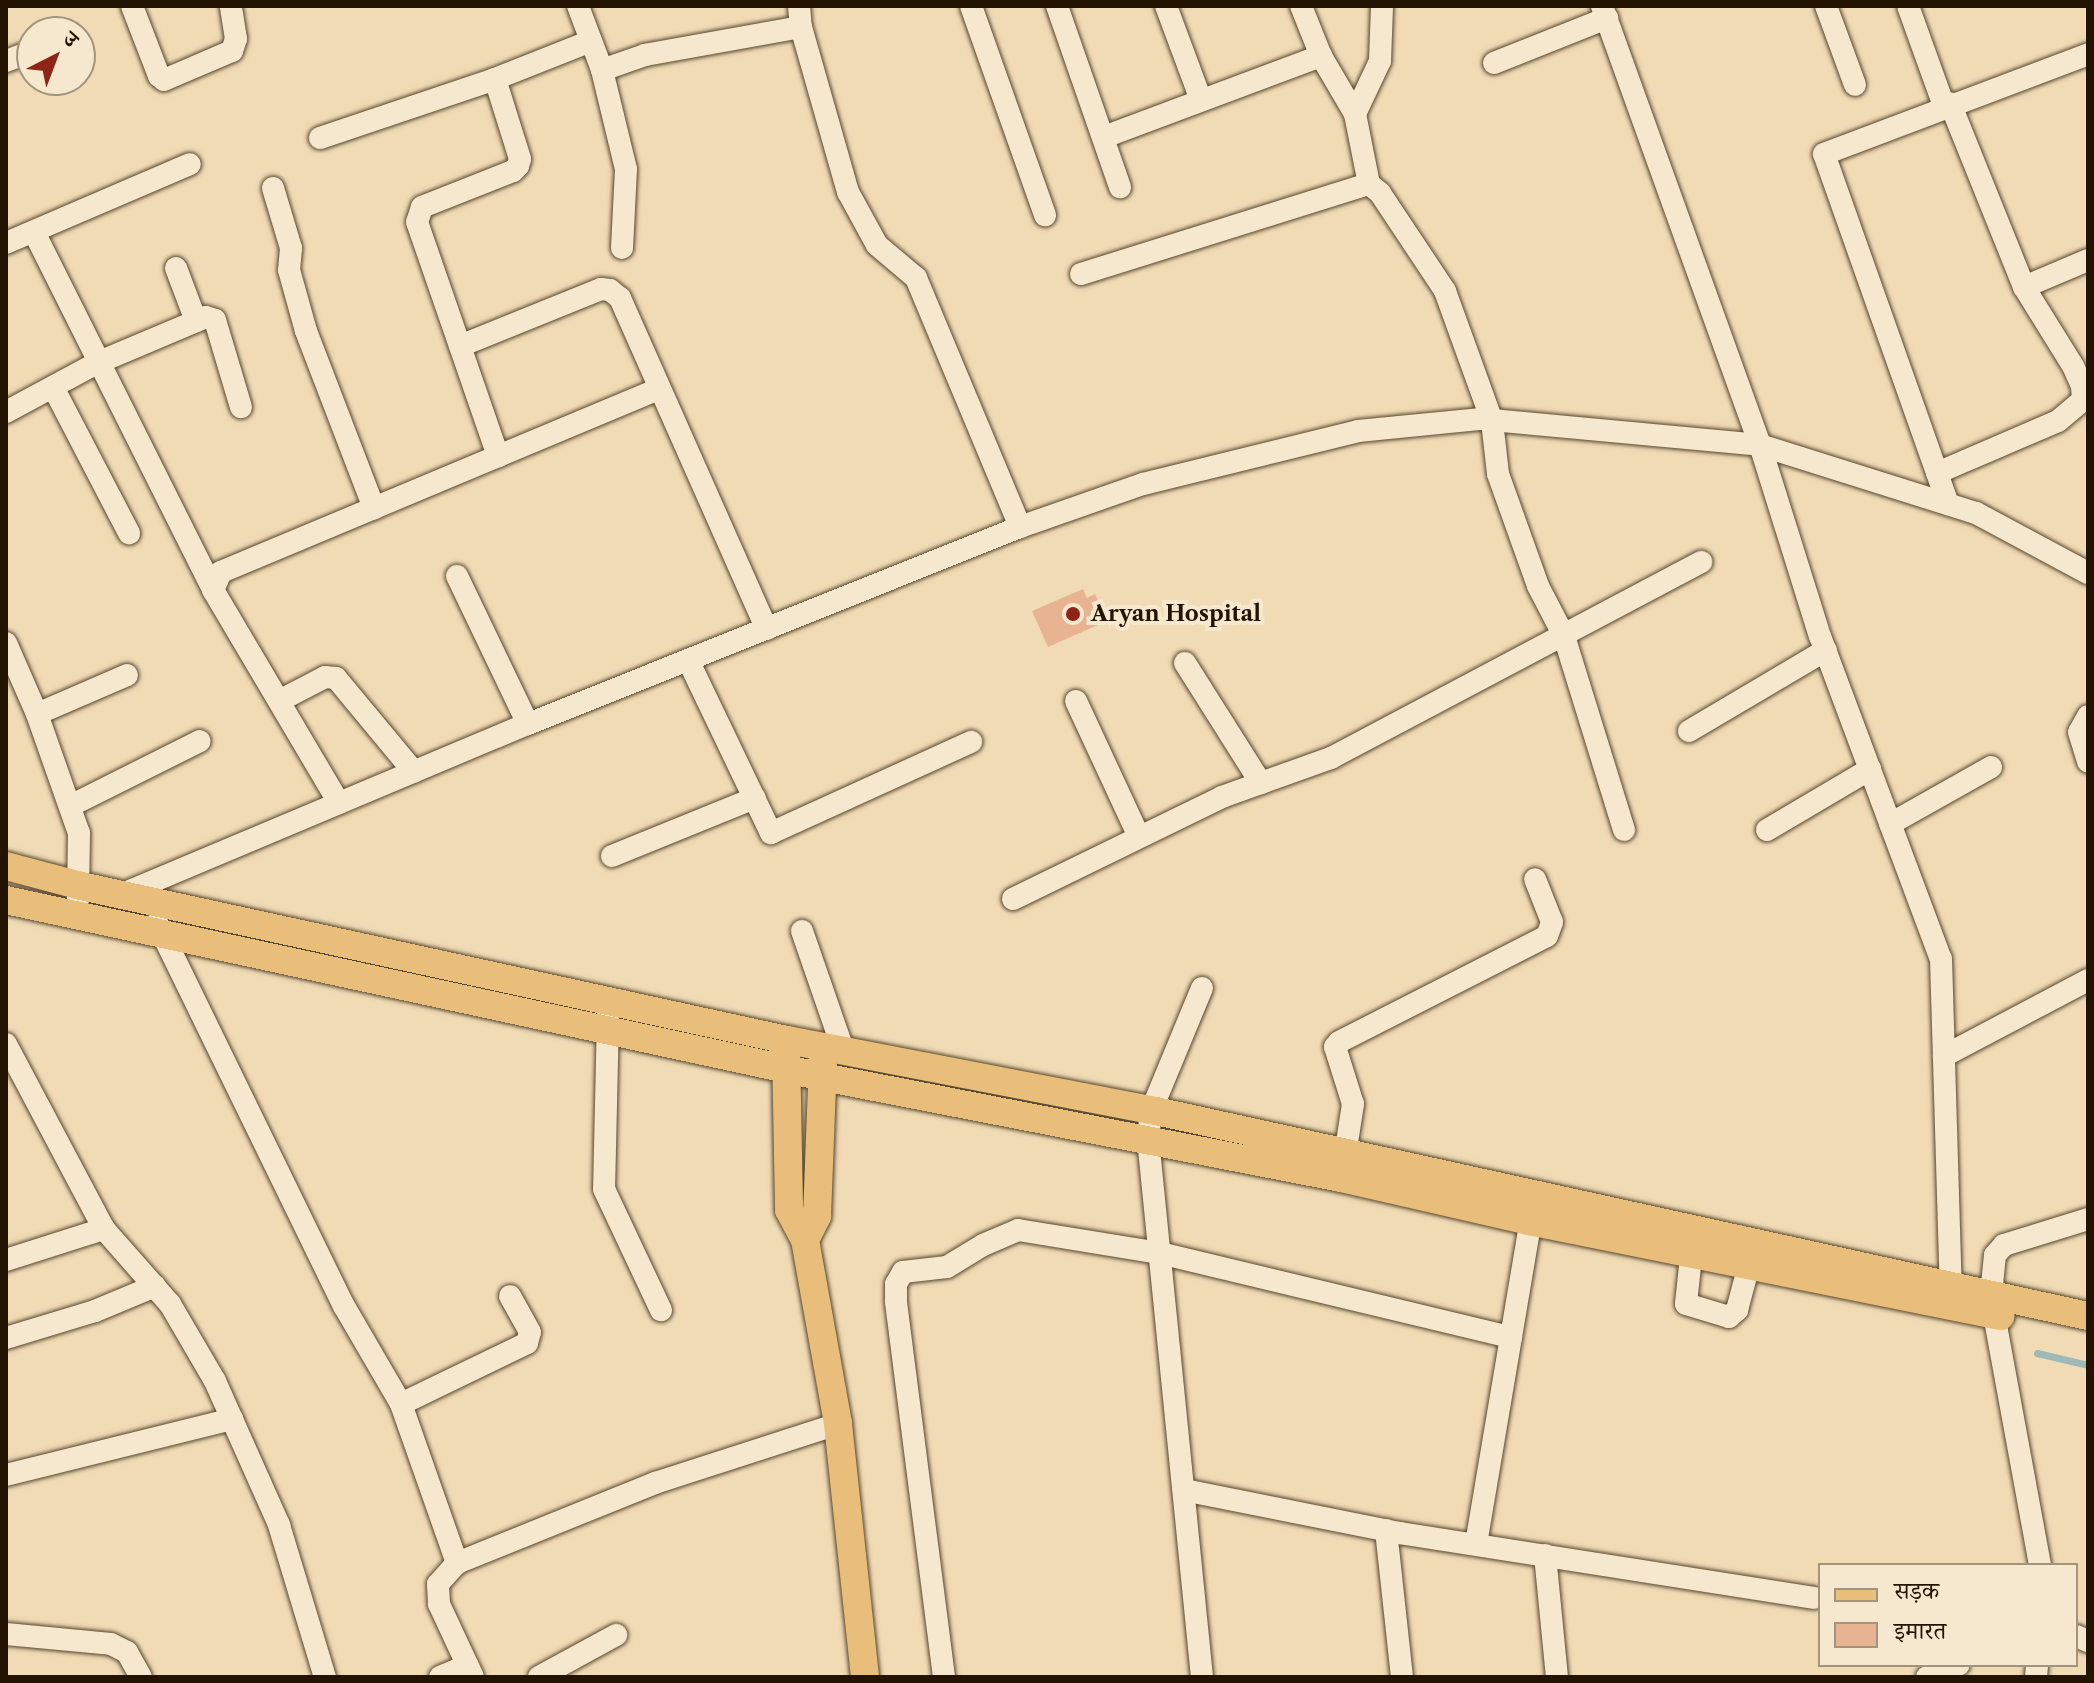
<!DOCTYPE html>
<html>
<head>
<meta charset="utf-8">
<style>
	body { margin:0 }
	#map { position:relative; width:2094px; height:1683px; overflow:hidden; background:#f1dbb5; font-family:"Libre Caslon Text","Noto Serif Devanagari",serif }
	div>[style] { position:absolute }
	.stream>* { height:7px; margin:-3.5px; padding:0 3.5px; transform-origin:3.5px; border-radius:3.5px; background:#9eb9b7 }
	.building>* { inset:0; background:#e8b392 }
	.roads { filter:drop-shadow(0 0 2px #56462e) drop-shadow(0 0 2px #56462e) }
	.minor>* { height:22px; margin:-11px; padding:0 11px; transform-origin:11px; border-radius:11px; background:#f6e8cf }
	.major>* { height:28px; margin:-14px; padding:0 14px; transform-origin:14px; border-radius:14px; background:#e8be7a }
	.dots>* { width:22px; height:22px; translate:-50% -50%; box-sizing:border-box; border:4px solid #f6e8cf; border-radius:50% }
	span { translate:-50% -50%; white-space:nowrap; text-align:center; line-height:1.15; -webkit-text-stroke:8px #f6e8cf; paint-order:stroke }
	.poi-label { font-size:22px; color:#231401; font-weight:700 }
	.left { translate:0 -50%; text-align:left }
	.frame { position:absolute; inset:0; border:8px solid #231401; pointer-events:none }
	.legend { position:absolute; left:1818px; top:1563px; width:260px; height:104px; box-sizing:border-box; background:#f6e8cf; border:2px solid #a2937d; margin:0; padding:10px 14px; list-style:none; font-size:24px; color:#231401 }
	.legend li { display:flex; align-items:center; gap:16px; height:40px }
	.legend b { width:40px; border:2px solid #a2937d }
	.north { position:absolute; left:16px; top:16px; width:80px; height:80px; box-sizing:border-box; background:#f6e8cf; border:2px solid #a2937d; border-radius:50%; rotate:42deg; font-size:22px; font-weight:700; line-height:32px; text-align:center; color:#231401 }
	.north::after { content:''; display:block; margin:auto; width:28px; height:36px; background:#8f2418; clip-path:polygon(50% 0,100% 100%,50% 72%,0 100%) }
</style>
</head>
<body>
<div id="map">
	<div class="stream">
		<i style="left:2037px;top:1353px;width:52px;rotate:13.2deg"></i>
	</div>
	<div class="building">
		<i style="clip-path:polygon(1083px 589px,1087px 598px,1095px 594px,1107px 621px,1048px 647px,1032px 611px)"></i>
	</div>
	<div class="roads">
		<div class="minor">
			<i style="left:132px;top:6px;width:75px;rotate:68.9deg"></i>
			<i style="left:159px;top:76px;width:6px;rotate:39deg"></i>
			<i style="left:164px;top:80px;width:74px;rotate:-23.1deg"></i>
			<i style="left:232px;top:51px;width:13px;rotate:-72deg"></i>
			<i style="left:236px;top:39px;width:33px;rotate:-99deg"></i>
			<i style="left:578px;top:6px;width:68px;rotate:69.4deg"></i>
			<i style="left:602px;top:70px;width:102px;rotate:76.4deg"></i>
			<i style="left:626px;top:169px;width:79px;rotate:92.9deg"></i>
			<i style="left:799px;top:6px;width:21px;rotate:85deg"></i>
			<i style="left:801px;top:27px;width:172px;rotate:74.1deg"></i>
			<i style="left:848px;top:192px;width:60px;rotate:61.3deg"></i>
			<i style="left:877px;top:245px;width:51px;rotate:40.2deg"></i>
			<i style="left:916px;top:278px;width:270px;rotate:67.3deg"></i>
			<i style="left:971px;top:6px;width:222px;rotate:70.5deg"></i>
			<i style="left:1057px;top:6px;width:192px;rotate:70.8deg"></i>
			<i style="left:1166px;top:6px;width:100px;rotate:69.6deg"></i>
			<i style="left:1301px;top:6px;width:54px;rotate:68.2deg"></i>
			<i style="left:1321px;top:56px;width:67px;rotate:59.6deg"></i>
			<i style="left:1355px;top:114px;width:71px;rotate:78.7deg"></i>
			<i style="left:1602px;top:6px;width:467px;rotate:70.2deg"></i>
			<i style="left:1760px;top:445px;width:200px;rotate:72.6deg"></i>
			<i style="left:1820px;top:636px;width:345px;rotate:69.5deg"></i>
			<i style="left:1941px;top:959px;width:339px;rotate:88.3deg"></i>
			<i style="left:1826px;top:6px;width:84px;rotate:69.8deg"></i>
			<i style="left:1908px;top:6px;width:106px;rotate:70.2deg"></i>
			<i style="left:6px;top:61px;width:28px;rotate:-21deg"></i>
			<i style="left:1494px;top:63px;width:122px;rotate:-21.7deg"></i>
			<i style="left:602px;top:70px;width:46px;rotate:-19.2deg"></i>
			<i style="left:645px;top:55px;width:158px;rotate:-10.2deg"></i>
			<i style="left:495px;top:79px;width:84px;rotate:72.6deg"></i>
			<i style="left:520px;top:159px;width:7px;rotate:106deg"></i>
			<i style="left:518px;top:166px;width:7px;rotate:135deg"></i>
			<i style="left:513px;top:171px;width:98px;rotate:158.4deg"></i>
			<i style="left:422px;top:207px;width:16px;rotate:108deg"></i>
			<i style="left:417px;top:222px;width:248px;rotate:70.9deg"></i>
			<i style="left:1355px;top:114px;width:59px;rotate:-64.7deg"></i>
			<i style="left:1380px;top:61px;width:55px;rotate:-87.9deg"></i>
			<i style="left:1104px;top:137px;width:232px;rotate:-20.5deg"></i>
			<i style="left:320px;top:138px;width:185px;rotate:-18.6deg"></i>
			<i style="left:495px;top:79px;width:103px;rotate:-21.6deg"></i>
			<i style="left:273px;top:188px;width:63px;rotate:73.3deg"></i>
			<i style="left:291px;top:248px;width:22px;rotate:95deg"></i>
			<i style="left:289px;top:270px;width:63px;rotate:74.4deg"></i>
			<i style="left:306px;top:331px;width:190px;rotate:69deg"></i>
			<i style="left:34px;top:232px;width:400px;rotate:63.4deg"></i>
			<i style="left:6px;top:243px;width:200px;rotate:-23.2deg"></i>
			<i style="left:176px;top:268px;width:57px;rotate:69.3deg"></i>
			<i style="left:1081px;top:274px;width:302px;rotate:-17.4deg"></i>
			<i style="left:1369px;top:184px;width:14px;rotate:39deg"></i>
			<i style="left:1380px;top:193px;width:118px;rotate:56.4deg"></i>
			<i style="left:1445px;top:291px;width:138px;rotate:70.1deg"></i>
			<i style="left:1492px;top:421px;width:53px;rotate:83.5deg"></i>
			<i style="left:1498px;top:474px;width:119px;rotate:70.3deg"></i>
			<i style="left:1538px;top:586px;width:56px;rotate:62.5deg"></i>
			<i style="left:1564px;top:636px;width:203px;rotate:72.8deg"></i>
			<i style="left:2024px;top:287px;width:69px;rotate:-22.9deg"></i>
			<i style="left:460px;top:346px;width:152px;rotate:-22deg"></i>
			<i style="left:601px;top:289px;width:9px;rotate:6deg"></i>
			<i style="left:610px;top:290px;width:13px;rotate:39deg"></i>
			<i style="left:620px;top:298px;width:362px;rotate:66.1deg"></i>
			<i style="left:53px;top:387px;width:165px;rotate:62.5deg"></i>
			<i style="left:6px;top:412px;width:103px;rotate:-28.3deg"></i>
			<i style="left:97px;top:363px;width:118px;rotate:-22.9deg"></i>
			<i style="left:206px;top:317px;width:9px;rotate:18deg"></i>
			<i style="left:215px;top:320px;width:91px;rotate:73.4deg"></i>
			<i style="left:1937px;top:473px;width:132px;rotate:-23.3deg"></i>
			<i style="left:2058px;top:421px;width:33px;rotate:-40deg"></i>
			<i style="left:2083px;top:400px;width:14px;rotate:-94deg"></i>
			<i style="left:2082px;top:386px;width:22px;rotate:-114deg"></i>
			<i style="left:2073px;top:366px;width:93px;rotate:-121.8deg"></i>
			<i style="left:2024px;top:287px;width:198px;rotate:-111.9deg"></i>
			<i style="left:1948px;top:504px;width:371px;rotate:-109.5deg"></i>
			<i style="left:1824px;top:154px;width:282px;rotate:-20.7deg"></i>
			<i style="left:457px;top:576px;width:164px;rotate:64.4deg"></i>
			<i style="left:6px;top:643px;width:77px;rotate:66.4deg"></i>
			<i style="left:37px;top:714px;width:126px;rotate:70.6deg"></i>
			<i style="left:79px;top:833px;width:67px;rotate:90.9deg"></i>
			<i style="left:688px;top:660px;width:192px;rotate:64.4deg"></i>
			<i style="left:771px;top:833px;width:220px;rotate:-24.5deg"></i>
			<i style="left:1185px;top:663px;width:142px;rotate:57.7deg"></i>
			<i style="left:279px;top:701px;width:52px;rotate:-27.6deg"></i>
			<i style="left:325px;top:677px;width:11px;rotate:5deg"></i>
			<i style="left:336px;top:678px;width:122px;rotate:50.3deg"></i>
			<i style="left:1076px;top:701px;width:150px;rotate:65.1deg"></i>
			<i style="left:37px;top:714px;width:98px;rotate:-23.4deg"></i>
			<i style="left:2088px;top:716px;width:18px;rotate:119deg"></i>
			<i style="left:2079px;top:732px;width:31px;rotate:73deg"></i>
			<i style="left:1689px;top:731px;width:159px;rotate:-30.6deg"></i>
			<i style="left:339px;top:803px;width:247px;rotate:-120.6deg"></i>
			<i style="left:213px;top:590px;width:20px;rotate:-66deg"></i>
			<i style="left:221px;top:572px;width:474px;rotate:-22.7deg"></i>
			<i style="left:70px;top:806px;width:145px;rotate:-26.6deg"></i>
			<i style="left:1890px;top:824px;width:116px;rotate:-29.4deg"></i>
			<i style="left:1767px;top:830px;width:120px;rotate:-30.6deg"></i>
			<i style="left:612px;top:856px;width:154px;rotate:-22.1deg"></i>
			<i style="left:118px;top:896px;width:445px;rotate:-22.8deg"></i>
			<i style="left:528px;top:724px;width:530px;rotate:-21.82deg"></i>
			<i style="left:1020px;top:527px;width:130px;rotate:-19.3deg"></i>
			<i style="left:1143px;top:484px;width:221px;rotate:-13.8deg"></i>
			<i style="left:1358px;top:431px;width:124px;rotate:-5.6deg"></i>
			<i style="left:1481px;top:419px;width:280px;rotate:5.3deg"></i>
			<i style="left:1760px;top:445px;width:226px;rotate:17.5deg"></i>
			<i style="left:1976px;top:513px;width:127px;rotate:28.2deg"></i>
			<i style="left:1013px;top:899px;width:233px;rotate:-26deg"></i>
			<i style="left:1222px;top:797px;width:116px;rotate:-19.7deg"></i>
			<i style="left:1331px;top:758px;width:419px;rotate:-27.9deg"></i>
			<i style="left:157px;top:923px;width:426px;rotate:64deg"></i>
			<i style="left:344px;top:1306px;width:113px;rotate:59.8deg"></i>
			<i style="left:401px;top:1404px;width:169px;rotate:70.6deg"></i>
			<i style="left:802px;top:931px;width:128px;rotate:70.9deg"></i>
			<i style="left:1202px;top:988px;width:133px;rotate:112.5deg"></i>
			<i style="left:1151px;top:1111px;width:28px;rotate:96deg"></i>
			<i style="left:1148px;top:1139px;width:541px;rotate:84.27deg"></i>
			<i style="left:608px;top:1016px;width:173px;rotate:91.3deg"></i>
			<i style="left:604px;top:1189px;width:134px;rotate:64.8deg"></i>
			<i style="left:6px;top:1044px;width:209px;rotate:62.1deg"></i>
			<i style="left:104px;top:1229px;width:100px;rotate:48.7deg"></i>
			<i style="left:170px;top:1304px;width:89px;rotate:59.7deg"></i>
			<i style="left:215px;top:1381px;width:158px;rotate:66deg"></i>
			<i style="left:279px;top:1525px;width:159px;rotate:73.2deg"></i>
			<i style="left:1944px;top:1056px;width:163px;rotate:-27.8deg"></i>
			<i style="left:1343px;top:1168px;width:65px;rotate:-81.1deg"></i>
			<i style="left:1353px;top:1104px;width:60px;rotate:-107.5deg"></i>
			<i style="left:1335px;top:1047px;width:6px;rotate:-51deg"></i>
			<i style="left:1339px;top:1042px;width:233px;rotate:-27deg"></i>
			<i style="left:1547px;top:936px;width:15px;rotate:-70deg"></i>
			<i style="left:1552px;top:922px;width:46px;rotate:-111.6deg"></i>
			<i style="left:1693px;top:1238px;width:66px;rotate:96.1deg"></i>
			<i style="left:1686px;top:1304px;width:45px;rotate:16.8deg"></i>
			<i style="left:1729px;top:1317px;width:11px;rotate:-41deg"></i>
			<i style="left:1737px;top:1310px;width:62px;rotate:-75.1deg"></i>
			<i style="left:6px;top:1260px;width:103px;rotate:-17.6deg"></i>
			<i style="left:6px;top:1338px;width:93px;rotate:-16.9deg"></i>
			<i style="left:95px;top:1311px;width:65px;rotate:-22.6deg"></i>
			<i style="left:401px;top:1404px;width:140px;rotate:-25.8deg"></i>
			<i style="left:527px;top:1343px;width:11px;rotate:-75deg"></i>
			<i style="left:530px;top:1332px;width:41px;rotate:-119.1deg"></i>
			<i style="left:6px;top:1475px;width:233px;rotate:-13.9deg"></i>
			<i style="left:1184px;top:1490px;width:220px;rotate:11.3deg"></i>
			<i style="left:1400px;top:1533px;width:419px;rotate:8.9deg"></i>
			<i style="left:1386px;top:1530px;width:148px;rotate:83.8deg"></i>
			<i style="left:1476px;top:1544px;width:343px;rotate:-80.4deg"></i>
			<i style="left:1545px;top:1555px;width:123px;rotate:84.4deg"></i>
			<i style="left:2040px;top:1565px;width:254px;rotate:-100.4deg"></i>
			<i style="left:1994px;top:1315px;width:20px;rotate:-99deg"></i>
			<i style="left:1991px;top:1295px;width:40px;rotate:-84.3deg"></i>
			<i style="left:1995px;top:1255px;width:13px;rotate:-48deg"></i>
			<i style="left:2004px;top:1245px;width:88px;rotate:-17.2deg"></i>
			<i style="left:6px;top:1634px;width:105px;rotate:5.4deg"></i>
			<i style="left:111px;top:1644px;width:18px;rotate:27deg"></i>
			<i style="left:127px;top:1652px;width:29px;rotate:61deg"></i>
			<i style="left:2076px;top:1636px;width:13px;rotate:23deg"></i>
			<i style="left:440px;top:1677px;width:30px;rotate:-23deg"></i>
			<i style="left:473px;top:1677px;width:81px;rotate:-115deg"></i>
			<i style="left:439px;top:1604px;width:20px;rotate:-93deg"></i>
			<i style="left:438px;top:1584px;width:28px;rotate:-48deg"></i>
			<i style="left:457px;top:1563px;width:214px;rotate:-22deg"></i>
			<i style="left:655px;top:1483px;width:192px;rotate:-17.9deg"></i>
			<i style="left:539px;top:1677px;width:88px;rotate:-28.6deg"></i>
			<i style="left:944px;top:1677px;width:379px;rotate:-97.3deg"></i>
			<i style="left:896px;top:1301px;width:17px;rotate:-90deg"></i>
			<i style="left:896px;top:1284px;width:14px;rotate:-60deg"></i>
			<i style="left:903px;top:1272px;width:44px;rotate:-6.5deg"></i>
			<i style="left:947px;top:1267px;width:42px;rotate:-31.4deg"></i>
			<i style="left:983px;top:1245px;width:38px;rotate:-23deg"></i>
			<i style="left:1018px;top:1230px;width:144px;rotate:9.2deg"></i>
			<i style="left:1160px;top:1253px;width:361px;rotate:13.5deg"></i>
			<i style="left:1927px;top:1677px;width:34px;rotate:-21deg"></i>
			<i style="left:2036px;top:1677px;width:12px;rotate:-85deg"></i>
		</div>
		<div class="major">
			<i style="left:6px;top:866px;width:78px;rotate:14.9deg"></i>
			<i style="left:81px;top:886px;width:723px;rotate:12.31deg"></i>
			<i style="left:787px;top:1040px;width:376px;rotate:10.9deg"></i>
			<i style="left:1156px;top:1111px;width:954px;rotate:12.41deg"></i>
			<i style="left:6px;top:900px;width:836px;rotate:12.22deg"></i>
			<i style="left:823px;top:1077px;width:528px;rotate:11.03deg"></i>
			<i style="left:1341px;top:1178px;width:193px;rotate:12.9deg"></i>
			<i style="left:1529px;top:1221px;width:481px;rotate:11.4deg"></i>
			<i style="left:786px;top:1050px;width:160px;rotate:88.9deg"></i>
			<i style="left:789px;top:1210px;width:34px;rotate:62deg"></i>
			<i style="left:805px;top:1240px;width:187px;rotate:79.8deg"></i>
			<i style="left:838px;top:1424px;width:254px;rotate:83.9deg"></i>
			<i style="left:805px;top:1240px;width:27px;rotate:-63deg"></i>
			<i style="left:817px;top:1216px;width:156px;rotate:-87.8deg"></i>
		</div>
	</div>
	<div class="dots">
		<i style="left:1073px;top:614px;background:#8f2418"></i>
	</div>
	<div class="poi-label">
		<span class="left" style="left:1091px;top:614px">Aryan Hospital</span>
	</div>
	<div class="frame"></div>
	<ul class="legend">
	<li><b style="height:10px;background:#e8be7a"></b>सड़क</li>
	<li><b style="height:22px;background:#e8b392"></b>इमारत</li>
	</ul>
	<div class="north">उ</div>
</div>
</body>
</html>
